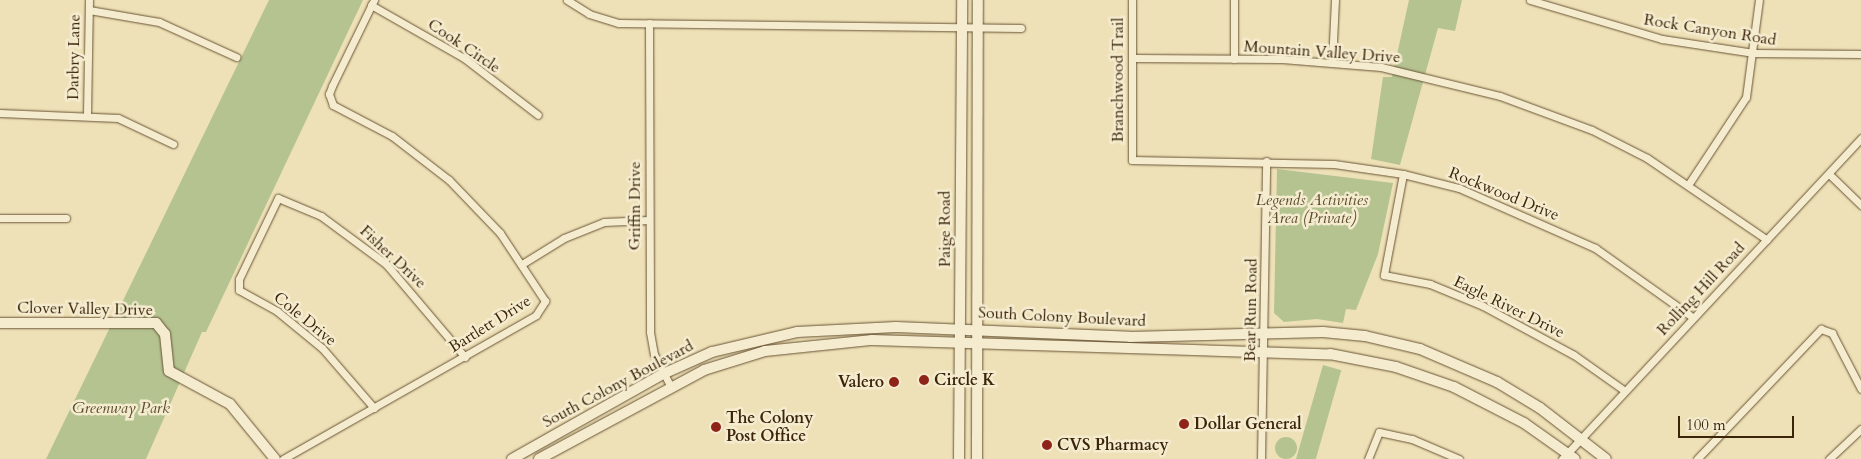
<!DOCTYPE html>
<html>
<head>
<meta charset="utf-8">
<style>
	body { margin:0 }
	#map { position:relative; width:1861px; height:459px; overflow:hidden; background:#efe1b7; font-family:Cardo,serif }
	div>[style] { position:absolute }
	.green>* { inset:0; background:#b5c391; transform-origin:0 0 }
	.round { border-radius:50% }
	.roads { filter:drop-shadow(0 0 1px #685434) drop-shadow(0 0 1px #685434) }
	.street>* { height:7px; margin:-3.5px; padding:0 3.5px; transform-origin:3.5px; border-radius:3.5px; background:#f5ecd0 }
	.secondary>* { height:10px; margin:-5px; padding:0 5px; transform-origin:5px; border-radius:5px; background:#f5ecd0 }
	.dots>* { width:14px; height:14px; translate:-50% -50%; box-sizing:border-box; border:2px solid #f5ecd0; border-radius:50% }
	span { translate:-50% -50%; white-space:nowrap; text-align:center; line-height:1.15; -webkit-text-stroke:5px #f5ecd0; paint-order:stroke }
	.street-label { font-size:16px; color:#3b2509 }
	.park-label { font-size:16px; color:#5a4c2b; font-style:italic }
	.poi-label { font-size:16px; color:#3b2509; font-weight:700 }
	.left { translate:0 -50%; text-align:left }
	.right { translate:-100% -50%; text-align:right }
	.scale { position:absolute; left:1678px; top:416px; width:116px; height:22px; box-sizing:border-box; border:2px solid #3b2509; border-top:0; padding-left:6px; font-size:15px; line-height:18px; white-space:nowrap; color:#3b2509; -webkit-text-stroke:4px #f5ecd0; paint-order:stroke }
</style>
</head>
<body>
<div id="map">
	<div class="green">
		<i style="clip-path:polygon(269px 0,363px 0,206px 332px,202px 332px,146px 459px,46px 459px)"></i>
		<i style="clip-path:polygon(1409px 0,1462px 0,1455px 31px,1438px 28px,1400px 165px,1371px 159px,1383px 77px,1392px 77px)"></i>
		<i style="clip-path:polygon(1277px 169px,1393px 183px,1378px 254px,1356px 310px,1346px 309px,1343px 323px,1317px 319px,1284px 322px,1274px 313px)"></i>
		<i style="left:1323px;top:365px;width:19px;height:98px;rotate:16deg"></i>
		<i class="round" style="left:1275px;top:437px;width:22px;height:22px"></i>
	</div>
	<div class="roads">
		<div class="street">
			<i style="left:567px;top:0;width:26px;rotate:32deg"></i>
			<i style="left:589px;top:14px;width:31px;rotate:17deg"></i>
			<i style="left:619px;top:23px;width:402px;rotate:0.7deg"></i>
			<i style="left:1132px;top:0;width:160px;rotate:90deg"></i>
			<i style="left:1132px;top:160px;width:202px;rotate:1.1deg"></i>
			<i style="left:1334px;top:164px;width:70px;rotate:8.2deg"></i>
			<i style="left:1403px;top:174px;width:58px;rotate:14deg"></i>
			<i style="left:1459px;top:188px;width:149px;rotate:23.8deg"></i>
			<i style="left:1595px;top:248px;width:119px;rotate:35.4deg"></i>
			<i style="left:1530px;top:0;width:138px;rotate:16.5deg"></i>
			<i style="left:1662px;top:39px;width:93px;rotate:8.7deg"></i>
			<i style="left:1754px;top:53px;width:107px;rotate:0.5deg"></i>
			<i style="left:371px;top:5px;width:107px;rotate:29.7deg"></i>
			<i style="left:464px;top:58px;width:93px;rotate:37.6deg"></i>
			<i style="left:89px;top:10px;width:71px;rotate:9.7deg"></i>
			<i style="left:159px;top:22px;width:85px;rotate:24.4deg"></i>
			<i style="left:649px;top:23px;width:309px;rotate:89.8deg"></i>
			<i style="left:650px;top:332px;width:22px;rotate:80deg"></i>
			<i style="left:654px;top:354px;width:35px;rotate:63deg"></i>
			<i style="left:1133px;top:58px;width:149px;rotate:0.4deg"></i>
			<i style="left:1282px;top:59px;width:99px;rotate:4.6deg"></i>
			<i style="left:1381px;top:67px;width:122px;rotate:13.7deg"></i>
			<i style="left:1500px;top:96px;width:98px;rotate:20.3deg"></i>
			<i style="left:1592px;top:130px;width:62px;rotate:27deg"></i>
			<i style="left:1647px;top:158px;width:145px;rotate:34.3deg"></i>
			<i style="left:1234px;top:59px;width:59px;rotate:-90deg"></i>
			<i style="left:1332px;top:63px;width:63px;rotate:-87.3deg"></i>
			<i style="left:0;top:113px;width:118px;rotate:2.4deg"></i>
			<i style="left:118px;top:118px;width:61px;rotate:25.3deg"></i>
			<i style="left:87px;top:114px;width:114px;rotate:-89deg"></i>
			<i style="left:1403px;top:174px;width:103px;rotate:100.7deg"></i>
			<i style="left:1384px;top:275px;width:47px;rotate:11.1deg"></i>
			<i style="left:1430px;top:284px;width:57px;rotate:22.5deg"></i>
			<i style="left:1483px;top:306px;width:103px;rotate:28.3deg"></i>
			<i style="left:1574px;top:355px;width:62px;rotate:35.2deg"></i>
			<i style="left:1829px;top:174px;width:45px;rotate:44.1deg"></i>
			<i style="left:1688px;top:185px;width:105px;rotate:-56.6deg"></i>
			<i style="left:1746px;top:97px;width:98px;rotate:-82.4deg"></i>
			<i style="left:0;top:218px;width:66px"></i>
			<i style="left:522px;top:264px;width:49px;rotate:-31.8deg"></i>
			<i style="left:564px;top:238px;width:43px;rotate:-21.8deg"></i>
			<i style="left:604px;top:222px;width:45px;rotate:-2.5deg"></i>
			<i style="left:374px;top:408px;width:79px;rotate:-130.9deg"></i>
			<i style="left:322px;top:348px;width:58px;rotate:-140.6deg"></i>
			<i style="left:277px;top:311px;width:43px;rotate:-151.1deg"></i>
			<i style="left:239px;top:290px;width:11px;rotate:-90deg"></i>
			<i style="left:239px;top:279px;width:90px;rotate:-64.3deg"></i>
			<i style="left:278px;top:198px;width:47px;rotate:22.7deg"></i>
			<i style="left:321px;top:216px;width:81px;rotate:36.4deg"></i>
			<i style="left:386px;top:264px;width:122px;rotate:49.7deg"></i>
			<i style="left:283px;top:459px;width:291px;rotate:-29.6deg"></i>
			<i style="left:536px;top:315px;width:17px;rotate:-57deg"></i>
			<i style="left:545px;top:301px;width:82px;rotate:-123.5deg"></i>
			<i style="left:500px;top:233px;width:74px;rotate:-133.9deg"></i>
			<i style="left:449px;top:180px;width:72px;rotate:-142.3deg"></i>
			<i style="left:392px;top:136px;width:67px;rotate:-152.3deg"></i>
			<i style="left:333px;top:105px;width:12px;rotate:-110deg"></i>
			<i style="left:329px;top:94px;width:9px;rotate:-69deg"></i>
			<i style="left:332px;top:86px;width:96px;rotate:-64deg"></i>
			<i style="left:1261px;top:459px;width:298px;rotate:-89deg"></i>
			<i style="left:1368px;top:459px;width:29px;rotate:-68deg"></i>
			<i style="left:1379px;top:432px;width:34px;rotate:12deg"></i>
			<i style="left:1412px;top:439px;width:51px;rotate:23.1deg"></i>
			<i style="left:1562px;top:459px;width:439px;rotate:-47deg"></i>
			<i style="left:1697px;top:459px;width:180px;rotate:-46.4deg"></i>
			<i style="left:1821px;top:329px;width:12px;rotate:20deg"></i>
			<i style="left:1832px;top:333px;width:63px;rotate:62.6deg"></i>
			<i style="left:1829px;top:459px;width:44px;rotate:-43.2deg"></i>
		</div>
		<div class="secondary">
			<i style="left:0;top:323px;width:156px"></i>
			<i style="left:156px;top:323px;width:14px;rotate:51deg"></i>
			<i style="left:165px;top:334px;width:37px;rotate:84deg"></i>
			<i style="left:169px;top:371px;width:69px;rotate:28.4deg"></i>
			<i style="left:230px;top:404px;width:71px;rotate:50.7deg"></i>
			<i style="left:512px;top:459px;width:173px;rotate:-29.4deg"></i>
			<i style="left:663px;top:374px;width:54px;rotate:-24.2deg"></i>
			<i style="left:712px;top:352px;width:87px;rotate:-13.2deg"></i>
			<i style="left:797px;top:332px;width:99px;rotate:-2.9deg"></i>
			<i style="left:896px;top:327px;width:234px;rotate:2.4deg"></i>
			<i style="left:1130px;top:337px;width:193px;rotate:-1.5deg"></i>
			<i style="left:1323px;top:332px;width:42px;rotate:5.4deg"></i>
			<i style="left:1365px;top:336px;width:57px;rotate:13.3deg"></i>
			<i style="left:1420px;top:349px;width:84px;rotate:23.2deg"></i>
			<i style="left:1497px;top:382px;width:50px;rotate:31.2deg"></i>
			<i style="left:1540px;top:408px;width:83px;rotate:37.7deg"></i>
			<i style="left:539px;top:459px;width:187px;rotate:-28.3deg"></i>
			<i style="left:704px;top:370px;width:64px;rotate:-17.3deg"></i>
			<i style="left:765px;top:351px;width:108px;rotate:-5.9deg"></i>
			<i style="left:872px;top:340px;width:458px;rotate:1.8deg"></i>
			<i style="left:1330px;top:354px;width:67px;rotate:11.1deg"></i>
			<i style="left:1396px;top:367px;width:61px;rotate:19deg"></i>
			<i style="left:1454px;top:387px;width:79px;rotate:27.2deg"></i>
			<i style="left:1524px;top:423px;width:62px;rotate:35.2deg"></i>
			<i style="left:959px;top:459px;width:459px;rotate:-89.6deg"></i>
			<i style="left:977px;top:459px;width:459px;rotate:-89.9deg"></i>
		</div>
	</div>
	<div class="dots">
		<i style="left:924px;top:380px;background:#8f2418"></i>
		<i style="left:894px;top:382px;background:#8f2418"></i>
		<i style="left:1184px;top:424px;background:#8f2418"></i>
		<i style="left:716px;top:427px;background:#8f2418"></i>
		<i style="left:1047px;top:445px;background:#8f2418"></i>
	</div>
	<div class="street-label">
		<span style="left:1710px;top:30px;rotate:9deg">Rock Canyon Road</span>
		<span style="left:464px;top:46px;rotate:34deg">Cook Circle</span>
		<span style="left:1322px;top:52px;rotate:4deg">Mountain Valley Drive</span>
		<span style="left:74px;top:57px;rotate:-89deg">Darbry Lane</span>
		<span style="left:1118px;top:80px;rotate:-90deg">Branchwood Trail</span>
		<span style="left:1504px;top:194px;rotate:22deg">Rockwood Drive</span>
		<span style="left:635px;top:206px;rotate:-90deg">Griffin Drive</span>
		<span style="left:945px;top:229px;rotate:-90deg">Paige Road</span>
		<span style="left:393px;top:257px;rotate:43deg">Fisher Drive</span>
		<span style="left:1701px;top:289px;rotate:-47deg">Rolling Hill Road</span>
		<span style="left:1509px;top:307px;rotate:26deg">Eagle River Drive</span>
		<span style="left:85px;top:309px;rotate:1deg">Clover Valley Drive</span>
		<span style="left:1251px;top:310px;rotate:-89deg">Bear Run Road</span>
		<span style="left:1062px;top:317px;rotate:3deg">South Colony Boulevard</span>
		<span style="left:305px;top:319px;rotate:39deg">Cole Drive</span>
		<span style="left:490px;top:324px;rotate:-32deg">Bartlett Drive</span>
		<span style="left:618px;top:384px;rotate:-28deg">South Colony Boulevard</span>
	</div>
	<div class="park-label">
		<span style="left:1312px;top:209px">Legends Activities<br>Area (Private)</span>
		<span style="left:121px;top:408px">Greenway Park</span>
	</div>
	<div class="poi-label">
		<span class="left" style="left:934px;top:380px">Circle K</span>
		<span class="right" style="left:884px;top:382px">Valero</span>
		<span class="left" style="left:726px;top:427px">The Colony<br>Post Office</span>
		<span class="left" style="left:1194px;top:424px">Dollar General</span>
		<span class="left" style="left:1057px;top:445px">CVS Pharmacy</span>
	</div>
	<div class="scale">100 m</div>
</div>
</body>
</html>
